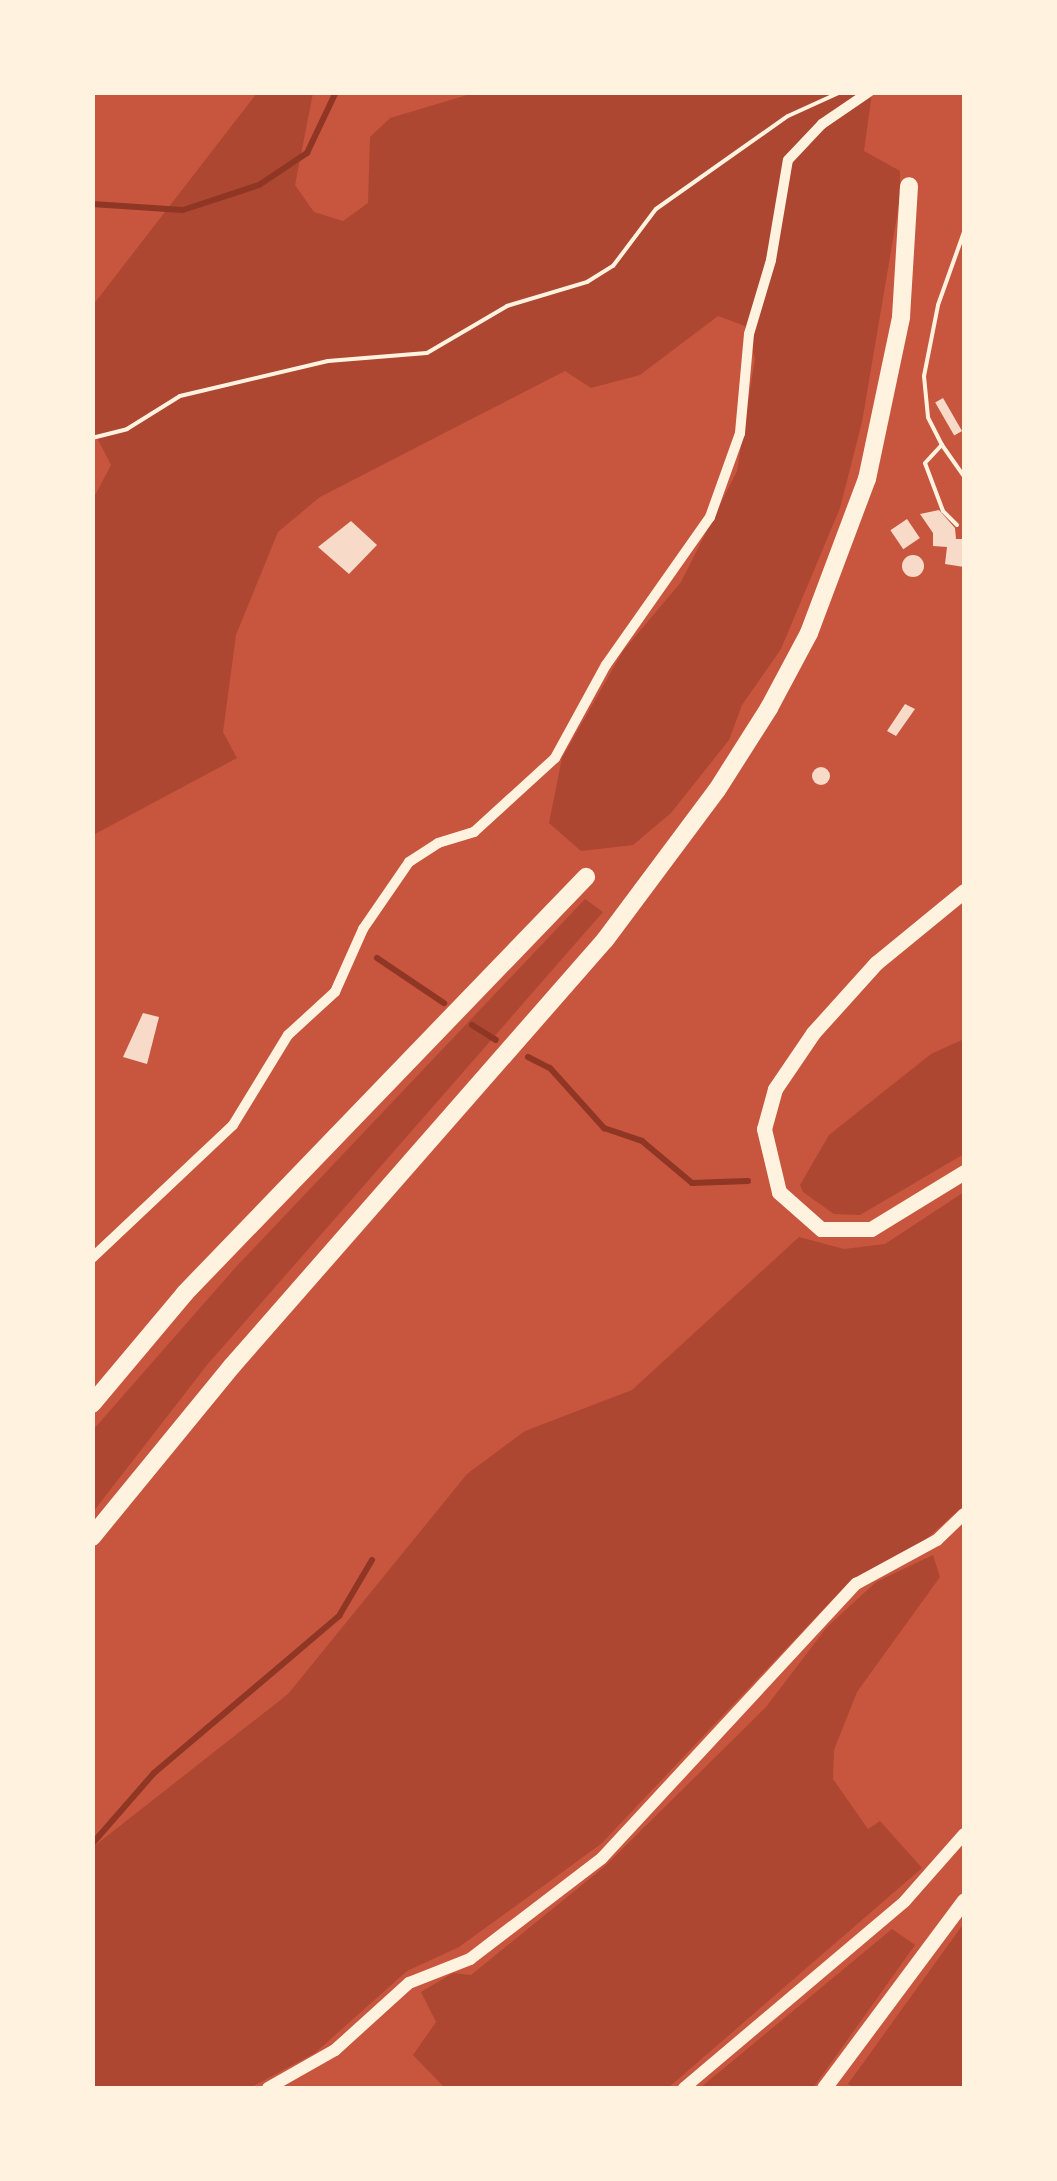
<!DOCTYPE html>
<html>
<head>
<meta charset="utf-8">
<style>
	body { margin:0 }
	#map { position:relative; width:1057px; height:2181px; overflow:hidden; background:#c8553d; font-family:"Sofia Sans Condensed",sans-serif }
	div>[style] { position:absolute }
	.green>* { inset:0; background:#ae4732 }
	.stream>* { height:6px; margin:-3px; padding:0 3px; transform-origin:3px; border-radius:3px; background:#8f3625 }
	.building>* { inset:0; background:#f7dbc8; transform-origin:0 0 }
	.round { border-radius:50% }
	.path>* { height:4px; margin:-2px; padding:0 2px; transform-origin:2px; border-radius:2px; background:#fff3e0 }
	.minor>* { height:10px; margin:-5px; padding:0 5px; transform-origin:5px; border-radius:5px; background:#fff3e0 }
	.tertiary>* { height:12px; margin:-6px; padding:0 6px; transform-origin:6px; border-radius:6px; background:#fff3e0 }
	.secondary>* { height:15px; margin:-7.5px; padding:0 7.5px; transform-origin:7.5px; border-radius:7.5px; background:#fff3e0 }
	.motorway>* { height:18px; margin:-9px; padding:0 9px; transform-origin:9px; border-radius:9px; background:#fff3e0 }
	span { translate:-50% -50%; white-space:nowrap; text-align:center; line-height:1.15; -webkit-text-stroke:8px #fff3e0; paint-order:stroke }
	.frame { position:absolute; inset:0; border:95px solid #fff3e0; pointer-events:none }
</style>
</head>
<body>
<div id="map">
	<div class="green">
		<i style="clip-path:polygon(257px 93px,313px 93px,295px 185px,314px 212px,343px 221px,368px 203px,370px 137px,390px 118px,474px 93px,872px 93px,864px 151px,900px 171px,900px 198px,862px 422px,840px 508px,781px 649px,742px 705px,729px 740px,671px 813px,633px 845px,581px 851px,549px 823px,562px 758px,623px 651px,681px 582px,737px 471px,755px 359px,745px 326px,718px 316px,640px 375px,591px 388px,565px 371px,320px 497px,278px 532px,236px 635px,223px 732px,237px 758px,93px 835px,92px 501px,111px 465px,93px 430px,93px 305px)"></i>
		<i style="clip-path:polygon(585px 899px,603px 912px,207px 1365px,93px 1512px,93px 1430px,235px 1268px)"></i>
		<i style="clip-path:polygon(964px 1039px,964px 1154px,860px 1215px,834px 1214px,803px 1192px,800px 1185px,829px 1135px,931px 1054px)"></i>
		<i style="clip-path:polygon(964px 1192px,964px 1505px,911px 1553px,849px 1582px,601px 1844px,459px 1947px,407px 1971px,315px 2053px,250px 2088px,93px 2088px,93px 1847px,288px 1694px,467px 1474px,525px 1431px,632px 1390px,799px 1237px,844px 1249px,885px 1244px)"></i>
		<i style="clip-path:polygon(933px 1555px,940px 1577px,857px 1692px,834px 1750px,833px 1779px,868px 1829px,880px 1821px,922px 1868px,668px 2088px,445px 2088px,413px 2055px,436px 2022px,421px 1992px,453px 1973px,471px 1975px,604px 1867px,766px 1707px,827px 1627px,876px 1582px)"></i>
		<i style="clip-path:polygon(964px 1923px,964px 2088px,854px 2088px,848px 2084px)"></i>
		<i style="clip-path:polygon(892px 1929px,915px 1945px,813px 2088px,700px 2088px)"></i>
	</div>
	<div class="stream">
		<i style="left:92px;top:204px;width:91px;rotate:3.8deg"></i>
		<i style="left:183px;top:210px;width:80px;rotate:-18.2deg"></i>
		<i style="left:259px;top:185px;width:58px;rotate:-33.7deg"></i>
		<i style="left:307px;top:153px;width:68px;rotate:-64.6deg"></i>
		<i style="left:377px;top:958px;width:81px;rotate:33.9deg"></i>
		<i style="left:472px;top:1025px;width:28px;rotate:32deg"></i>
		<i style="left:528px;top:1057px;width:25px;rotate:27deg"></i>
		<i style="left:550px;top:1068px;width:81px;rotate:48deg"></i>
		<i style="left:604px;top:1128px;width:40px;rotate:18.9deg"></i>
		<i style="left:642px;top:1141px;width:65px;rotate:40deg"></i>
		<i style="left:692px;top:1183px;width:56px;rotate:-2deg"></i>
		<i style="left:92px;top:1844px;width:94px;rotate:-48.9deg"></i>
		<i style="left:154px;top:1773px;width:243px;rotate:-40.3deg"></i>
		<i style="left:339px;top:1616px;width:65px;rotate:-59.5deg"></i>
	</div>
	<div class="building">
		<i style="left:943px;top:398px;width:38px;height:9px;rotate:60deg"></i>
		<i style="clip-path:polygon(939px 510px,955px 528px,956px 539px,964px 539px,964px 567px,945px 564px,947px 547px,933px 546px,933px 533px,920px 514px)"></i>
		<i style="left:907px;top:519px;width:23px;height:20px;rotate:56deg"></i>
		<i style="clip-path:polygon(351px 521px,377px 545px,349px 574px,318px 547px)"></i>
		<i class="round" style="left:902px;top:555px;width:22px;height:22px"></i>
		<i style="clip-path:polygon(905px 704px,915px 709px,896px 736px,887px 731px)"></i>
		<i class="round" style="left:812px;top:767px;width:18px;height:18px"></i>
		<i style="clip-path:polygon(143px 1013px,159px 1017px,147px 1064px,123px 1057px)"></i>
	</div>
	<div class="path">
		<i style="left:92px;top:438px;width:36px;rotate:-14deg"></i>
		<i style="left:127px;top:429px;width:62px;rotate:-31.9deg"></i>
		<i style="left:180px;top:396px;width:152px;rotate:-13.3deg"></i>
		<i style="left:328px;top:361px;width:99px;rotate:-4.6deg"></i>
		<i style="left:427px;top:353px;width:93px;rotate:-30.4deg"></i>
		<i style="left:507px;top:306px;width:84px;rotate:-16.7deg"></i>
		<i style="left:587px;top:282px;width:31px;rotate:-32deg"></i>
		<i style="left:613px;top:266px;width:71px;rotate:-53deg"></i>
		<i style="left:656px;top:209px;width:161px;rotate:-35.2deg"></i>
		<i style="left:788px;top:116px;width:58px;rotate:-24.4deg"></i>
		<i style="left:942px;top:445px;width:39px;rotate:55deg"></i>
		<i style="left:957px;top:525px;width:20px;rotate:-135deg"></i>
		<i style="left:943px;top:511px;width:51px;rotate:-110.6deg"></i>
		<i style="left:925px;top:463px;width:25px;rotate:-47deg"></i>
		<i style="left:942px;top:445px;width:31px;rotate:-117deg"></i>
		<i style="left:928px;top:417px;width:41px;rotate:-95.6deg"></i>
		<i style="left:924px;top:376px;width:72px;rotate:-78.8deg"></i>
		<i style="left:938px;top:305px;width:77px;rotate:-70.4deg"></i>
	</div>
	<div class="minor">
		<i style="left:92px;top:1258px;width:194px;rotate:-43.3deg"></i>
		<i style="left:233px;top:1125px;width:105px;rotate:-58.6deg"></i>
		<i style="left:288px;top:1035px;width:64px;rotate:-42.5deg"></i>
		<i style="left:335px;top:992px;width:69px;rotate:-66deg"></i>
		<i style="left:363px;top:929px;width:81px;rotate:-55.5deg"></i>
		<i style="left:409px;top:862px;width:35px;rotate:-33deg"></i>
		<i style="left:438px;top:843px;width:38px;rotate:-17deg"></i>
		<i style="left:474px;top:832px;width:110px;rotate:-42.4deg"></i>
		<i style="left:555px;top:758px;width:106px;rotate:-61.3deg"></i>
		<i style="left:606px;top:665px;width:181px;rotate:-54.9deg"></i>
		<i style="left:710px;top:517px;width:89px;rotate:-70.3deg"></i>
		<i style="left:740px;top:433px;width:99px;rotate:-84.8deg"></i>
		<i style="left:749px;top:334px;width:77px;rotate:-73.4deg"></i>
		<i style="left:771px;top:260px;width:101px;rotate:-80.4deg"></i>
		<i style="left:788px;top:160px;width:50px;rotate:-46.6deg"></i>
		<i style="left:822px;top:124px;width:57px;rotate:-34.2deg"></i>
	</div>
	<div class="tertiary">
		<i style="left:268px;top:2088px;width:77px;rotate:-29.6deg"></i>
		<i style="left:335px;top:2050px;width:100px;rotate:-42.2deg"></i>
		<i style="left:409px;top:1983px;width:66px;rotate:-21.5deg"></i>
		<i style="left:470px;top:1959px;width:166px;rotate:-37.4deg"></i>
		<i style="left:602px;top:1858px;width:374px;rotate:-47.2deg"></i>
		<i style="left:856px;top:1584px;width:92px;rotate:-28.5deg"></i>
		<i style="left:937px;top:1540px;width:37px;rotate:-44deg"></i>
		<i style="left:684px;top:2088px;width:289px;rotate:-40.2deg"></i>
		<i style="left:905px;top:1901px;width:89px;rotate:-48.6deg"></i>
	</div>
	<div class="secondary">
		<i style="left:964px;top:891px;width:114px;rotate:140.7deg"></i>
		<i style="left:876px;top:963px;width:94px;rotate:132deg"></i>
		<i style="left:813px;top:1033px;width:68px;rotate:124.2deg"></i>
		<i style="left:775px;top:1089px;width:41px;rotate:105.4deg"></i>
		<i style="left:764px;top:1129px;width:65px;rotate:76.6deg"></i>
		<i style="left:779px;top:1192px;width:56px;rotate:41.4deg"></i>
		<i style="left:821px;top:1229px;width:50px"></i>
		<i style="left:871px;top:1229px;width:109px;rotate:-31.5deg"></i>
		<i style="left:824px;top:2088px;width:234px;rotate:-53.3deg"></i>
	</div>
	<div class="motorway">
		<i style="left:92px;top:1404px;width:145px;rotate:-50deg"></i>
		<i style="left:185px;top:1293px;width:578px;rotate:-46.05deg"></i>
		<i style="left:92px;top:1537px;width:221px;rotate:-50.7deg"></i>
		<i style="left:232px;top:1366px;width:566px;rotate:-48.8deg"></i>
		<i style="left:605px;top:940px;width:187px;rotate:-53.3deg"></i>
		<i style="left:717px;top:790px;width:97px;rotate:-57.6deg"></i>
		<i style="left:769px;top:708px;width:85px;rotate:-61.9deg"></i>
		<i style="left:809px;top:633px;width:165px;rotate:-69.4deg"></i>
		<i style="left:867px;top:479px;width:166px;rotate:-78.1deg"></i>
		<i style="left:901px;top:317px;width:131px;rotate:-86.5deg"></i>
	</div>
	<div class="frame"></div>
</div>
</body>
</html>
